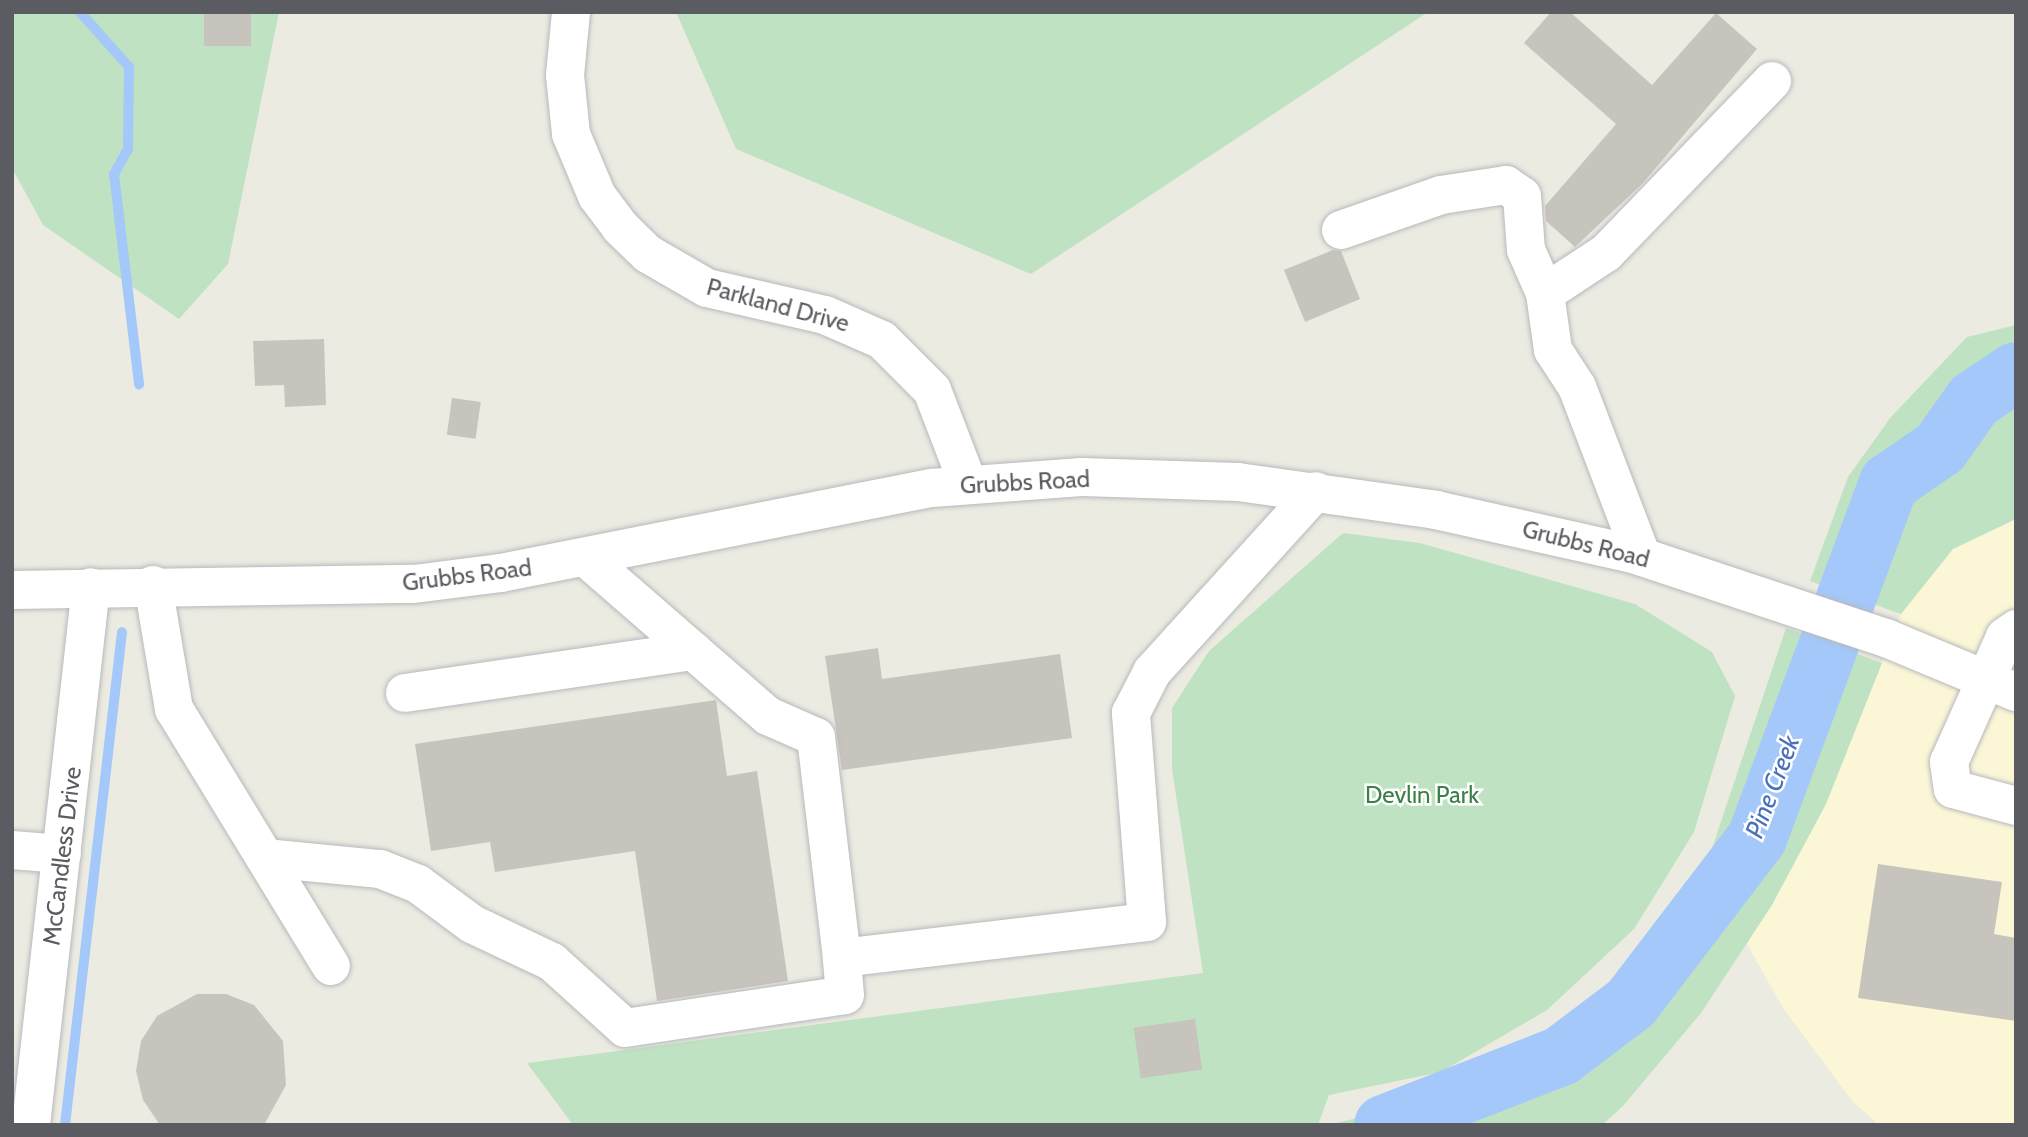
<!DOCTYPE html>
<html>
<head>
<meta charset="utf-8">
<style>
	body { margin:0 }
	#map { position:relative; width:2028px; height:1137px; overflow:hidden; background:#ebebe1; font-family:Cabin,sans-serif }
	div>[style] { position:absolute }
	.commercial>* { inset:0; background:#fbf7d6 }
	.green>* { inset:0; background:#bfe2c3 }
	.stream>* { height:10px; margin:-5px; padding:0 5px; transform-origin:5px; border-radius:5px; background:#a4c8f9 }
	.river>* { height:60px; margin:-30px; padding:0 30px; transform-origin:30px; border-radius:30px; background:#a4c8f9 }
	.building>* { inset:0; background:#c7c4be; transform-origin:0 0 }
	.roads { filter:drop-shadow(0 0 2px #b7b8bd) drop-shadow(0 0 2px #b7b8bd) }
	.minor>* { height:38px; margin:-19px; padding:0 19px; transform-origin:19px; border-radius:19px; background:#fff }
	span { translate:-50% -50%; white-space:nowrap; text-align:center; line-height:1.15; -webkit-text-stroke:5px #fff; paint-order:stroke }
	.street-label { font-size:24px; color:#5a5c61 }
	.park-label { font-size:24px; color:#3a8047 }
	.water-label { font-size:26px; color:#4970b9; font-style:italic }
	.frame { position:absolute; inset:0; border:14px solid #5a5c61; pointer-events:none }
</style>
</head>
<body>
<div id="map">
	<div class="commercial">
		<i style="clip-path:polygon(2016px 519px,2016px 1125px,1879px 1125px,1853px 1102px,1783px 1008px,1747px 944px,1826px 804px,1901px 614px,1953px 549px)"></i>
	</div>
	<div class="green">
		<i style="clip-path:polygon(12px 12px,279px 12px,228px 264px,179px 319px,43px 225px,12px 168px)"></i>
		<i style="clip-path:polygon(676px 12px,1428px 12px,1031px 274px,736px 149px)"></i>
		<i style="clip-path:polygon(2016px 325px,2016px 519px,1953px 549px,1901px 614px,1810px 581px,1848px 477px,1891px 417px,1967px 337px)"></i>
		<i style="clip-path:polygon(1343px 533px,1420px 543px,1635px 604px,1712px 652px,1735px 696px,1694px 832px,1634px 929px,1547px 1010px,1441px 1072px,1329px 1095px,1318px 1125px,573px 1125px,527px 1063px,1203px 973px,1172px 769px,1172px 708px,1209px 651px)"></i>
		<i style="clip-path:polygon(1786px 628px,1882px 663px,1826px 804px,1772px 905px,1701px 1013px,1623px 1106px,1602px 1125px,1328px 1125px,1499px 1084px,1622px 1008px,1695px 899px)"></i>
	</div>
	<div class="stream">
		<i style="left:80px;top:12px;width:74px;rotate:48.3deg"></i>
		<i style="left:129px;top:67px;width:82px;rotate:90.7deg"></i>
		<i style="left:128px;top:149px;width:29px;rotate:119deg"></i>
		<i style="left:114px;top:174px;width:212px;rotate:83.2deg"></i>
		<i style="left:65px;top:1125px;width:496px;rotate:-83.4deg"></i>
	</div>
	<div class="river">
		<i style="left:1384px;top:1125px;width:190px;rotate:-21.3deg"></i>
		<i style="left:1561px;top:1056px;width:88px;rotate:-37.1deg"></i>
		<i style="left:1631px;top:1003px;width:208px;rotate:-52.6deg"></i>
		<i style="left:1757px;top:838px;width:379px;rotate:-69.6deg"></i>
		<i style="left:1889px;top:483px;width:62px;rotate:-34.5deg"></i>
		<i style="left:1940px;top:448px;width:59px;rotate:-54.7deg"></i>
		<i style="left:1974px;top:400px;width:50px;rotate:-33.7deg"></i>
	</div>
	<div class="building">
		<i style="left:204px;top:12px;width:47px;height:34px"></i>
		<i style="clip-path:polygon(1551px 12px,1570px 12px,1652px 85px,1716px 13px,1757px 49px,1642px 184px,1575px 247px,1546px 221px,1545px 206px,1616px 124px,1524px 43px)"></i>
		<i style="clip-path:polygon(1333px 250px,1341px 251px,1360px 299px,1305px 322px,1284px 270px)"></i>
		<i style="clip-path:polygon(324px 339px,326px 405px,285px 407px,284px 385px,255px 386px,253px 341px)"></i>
		<i style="left:452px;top:398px;width:29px;height:37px;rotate:8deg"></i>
		<i style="clip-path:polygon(878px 648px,882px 679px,1060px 654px,1072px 738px,842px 770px,825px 656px)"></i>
		<i style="clip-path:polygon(716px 700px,727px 776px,757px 771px,788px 981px,657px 1001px,635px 851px,495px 872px,490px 842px,431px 851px,415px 744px)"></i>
		<i style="clip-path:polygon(1878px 864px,2002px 882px,1994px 934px,2016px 938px,2016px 1021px,1858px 998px)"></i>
		<i style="clip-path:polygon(197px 994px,226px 994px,254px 1005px,283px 1041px,286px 1085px,264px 1125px,160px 1125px,143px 1100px,136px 1071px,141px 1041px,157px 1016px)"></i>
		<i style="left:1195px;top:1019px;width:51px;height:62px;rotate:82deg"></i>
	</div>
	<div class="roads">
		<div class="minor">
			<i style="left:571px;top:12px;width:63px;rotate:95.4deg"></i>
			<i style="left:565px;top:75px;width:59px;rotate:84.2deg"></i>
			<i style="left:571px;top:134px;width:67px;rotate:67.2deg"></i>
			<i style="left:597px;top:196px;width:39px;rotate:53deg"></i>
			<i style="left:620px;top:227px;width:39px;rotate:44deg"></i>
			<i style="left:648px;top:254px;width:68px;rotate:30deg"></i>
			<i style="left:707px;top:288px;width:121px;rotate:12.9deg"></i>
			<i style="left:825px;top:315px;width:62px;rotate:23.7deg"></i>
			<i style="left:882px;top:340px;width:71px;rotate:45deg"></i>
			<i style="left:932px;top:390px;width:101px;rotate:69deg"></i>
			<i style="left:1341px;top:230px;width:106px;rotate:-19.3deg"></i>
			<i style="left:1441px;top:195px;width:66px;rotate:-8.7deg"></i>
			<i style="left:1506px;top:185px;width:19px;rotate:35deg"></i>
			<i style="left:1522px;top:196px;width:54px;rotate:85.8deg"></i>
			<i style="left:1526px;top:250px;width:47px;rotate:66.2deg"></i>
			<i style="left:585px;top:557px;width:242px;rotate:41deg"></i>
			<i style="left:768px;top:716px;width:52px;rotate:23.6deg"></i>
			<i style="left:816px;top:737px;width:223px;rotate:83.3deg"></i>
			<i style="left:842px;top:958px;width:307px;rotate:-6.7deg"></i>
			<i style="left:1147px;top:922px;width:210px;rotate:-94.4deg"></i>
			<i style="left:1131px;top:713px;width:46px;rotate:-62.9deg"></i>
			<i style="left:1152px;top:672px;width:244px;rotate:-47.8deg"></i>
			<i style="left:1642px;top:557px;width:182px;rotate:-110.9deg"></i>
			<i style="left:1577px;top:387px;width:44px;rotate:-123deg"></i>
			<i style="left:1553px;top:350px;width:58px;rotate:-98deg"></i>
			<i style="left:1545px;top:293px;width:73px;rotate:-33.3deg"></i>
			<i style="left:1606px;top:253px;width:239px;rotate:-46deg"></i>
			<i style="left:153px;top:585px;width:126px;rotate:80.4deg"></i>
			<i style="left:174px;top:709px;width:301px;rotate:58.6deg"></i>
			<i style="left:12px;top:590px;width:402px;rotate:-0.9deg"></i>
			<i style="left:414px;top:584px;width:88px;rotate:-7.2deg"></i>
			<i style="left:501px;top:573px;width:439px;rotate:-11.2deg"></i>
			<i style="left:932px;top:488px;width:150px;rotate:-4.2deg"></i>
			<i style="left:1082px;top:477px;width:156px;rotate:1.8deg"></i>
			<i style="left:1238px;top:482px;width:200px;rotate:8deg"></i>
			<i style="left:1436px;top:510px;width:202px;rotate:12.6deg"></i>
			<i style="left:1633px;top:554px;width:267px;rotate:18.4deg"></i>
			<i style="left:1886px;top:638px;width:141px;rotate:22.6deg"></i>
			<i style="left:2016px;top:629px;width:14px;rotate:144deg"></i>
			<i style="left:2005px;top:637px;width:137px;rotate:114.1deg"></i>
			<i style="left:1949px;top:762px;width:27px;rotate:82deg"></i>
			<i style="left:1953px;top:789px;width:65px;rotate:15.1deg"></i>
			<i style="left:405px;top:693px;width:291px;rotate:-8.3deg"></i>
			<i style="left:12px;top:850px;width:50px;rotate:4.6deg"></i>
			<i style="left:265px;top:858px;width:116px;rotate:5.5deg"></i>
			<i style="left:380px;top:869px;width:41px;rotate:21.5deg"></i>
			<i style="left:418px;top:884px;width:67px;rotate:36.5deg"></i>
			<i style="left:472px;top:924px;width:89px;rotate:25.4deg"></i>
			<i style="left:552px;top:962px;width:98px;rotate:42.1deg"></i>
			<i style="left:625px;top:1028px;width:222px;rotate:-8.5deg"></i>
			<i style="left:845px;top:995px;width:37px;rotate:-95deg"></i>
			<i style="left:31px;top:1125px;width:541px;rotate:-83.64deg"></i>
		</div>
	</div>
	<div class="street-label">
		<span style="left:778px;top:305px;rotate:15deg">Parkland Drive</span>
		<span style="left:1025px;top:482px;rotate:-3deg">Grubbs Road</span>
		<span style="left:1586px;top:544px;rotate:14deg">Grubbs Road</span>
		<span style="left:467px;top:575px;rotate:-7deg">Grubbs Road</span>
		<span style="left:62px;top:856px;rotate:-83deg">McCandless Drive</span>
	</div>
	<div class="park-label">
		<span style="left:1422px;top:795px">Devlin Park</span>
	</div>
	<div class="water-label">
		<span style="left:1773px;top:787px;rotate:-69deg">Pine Creek</span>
	</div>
	<div class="frame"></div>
</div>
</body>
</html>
